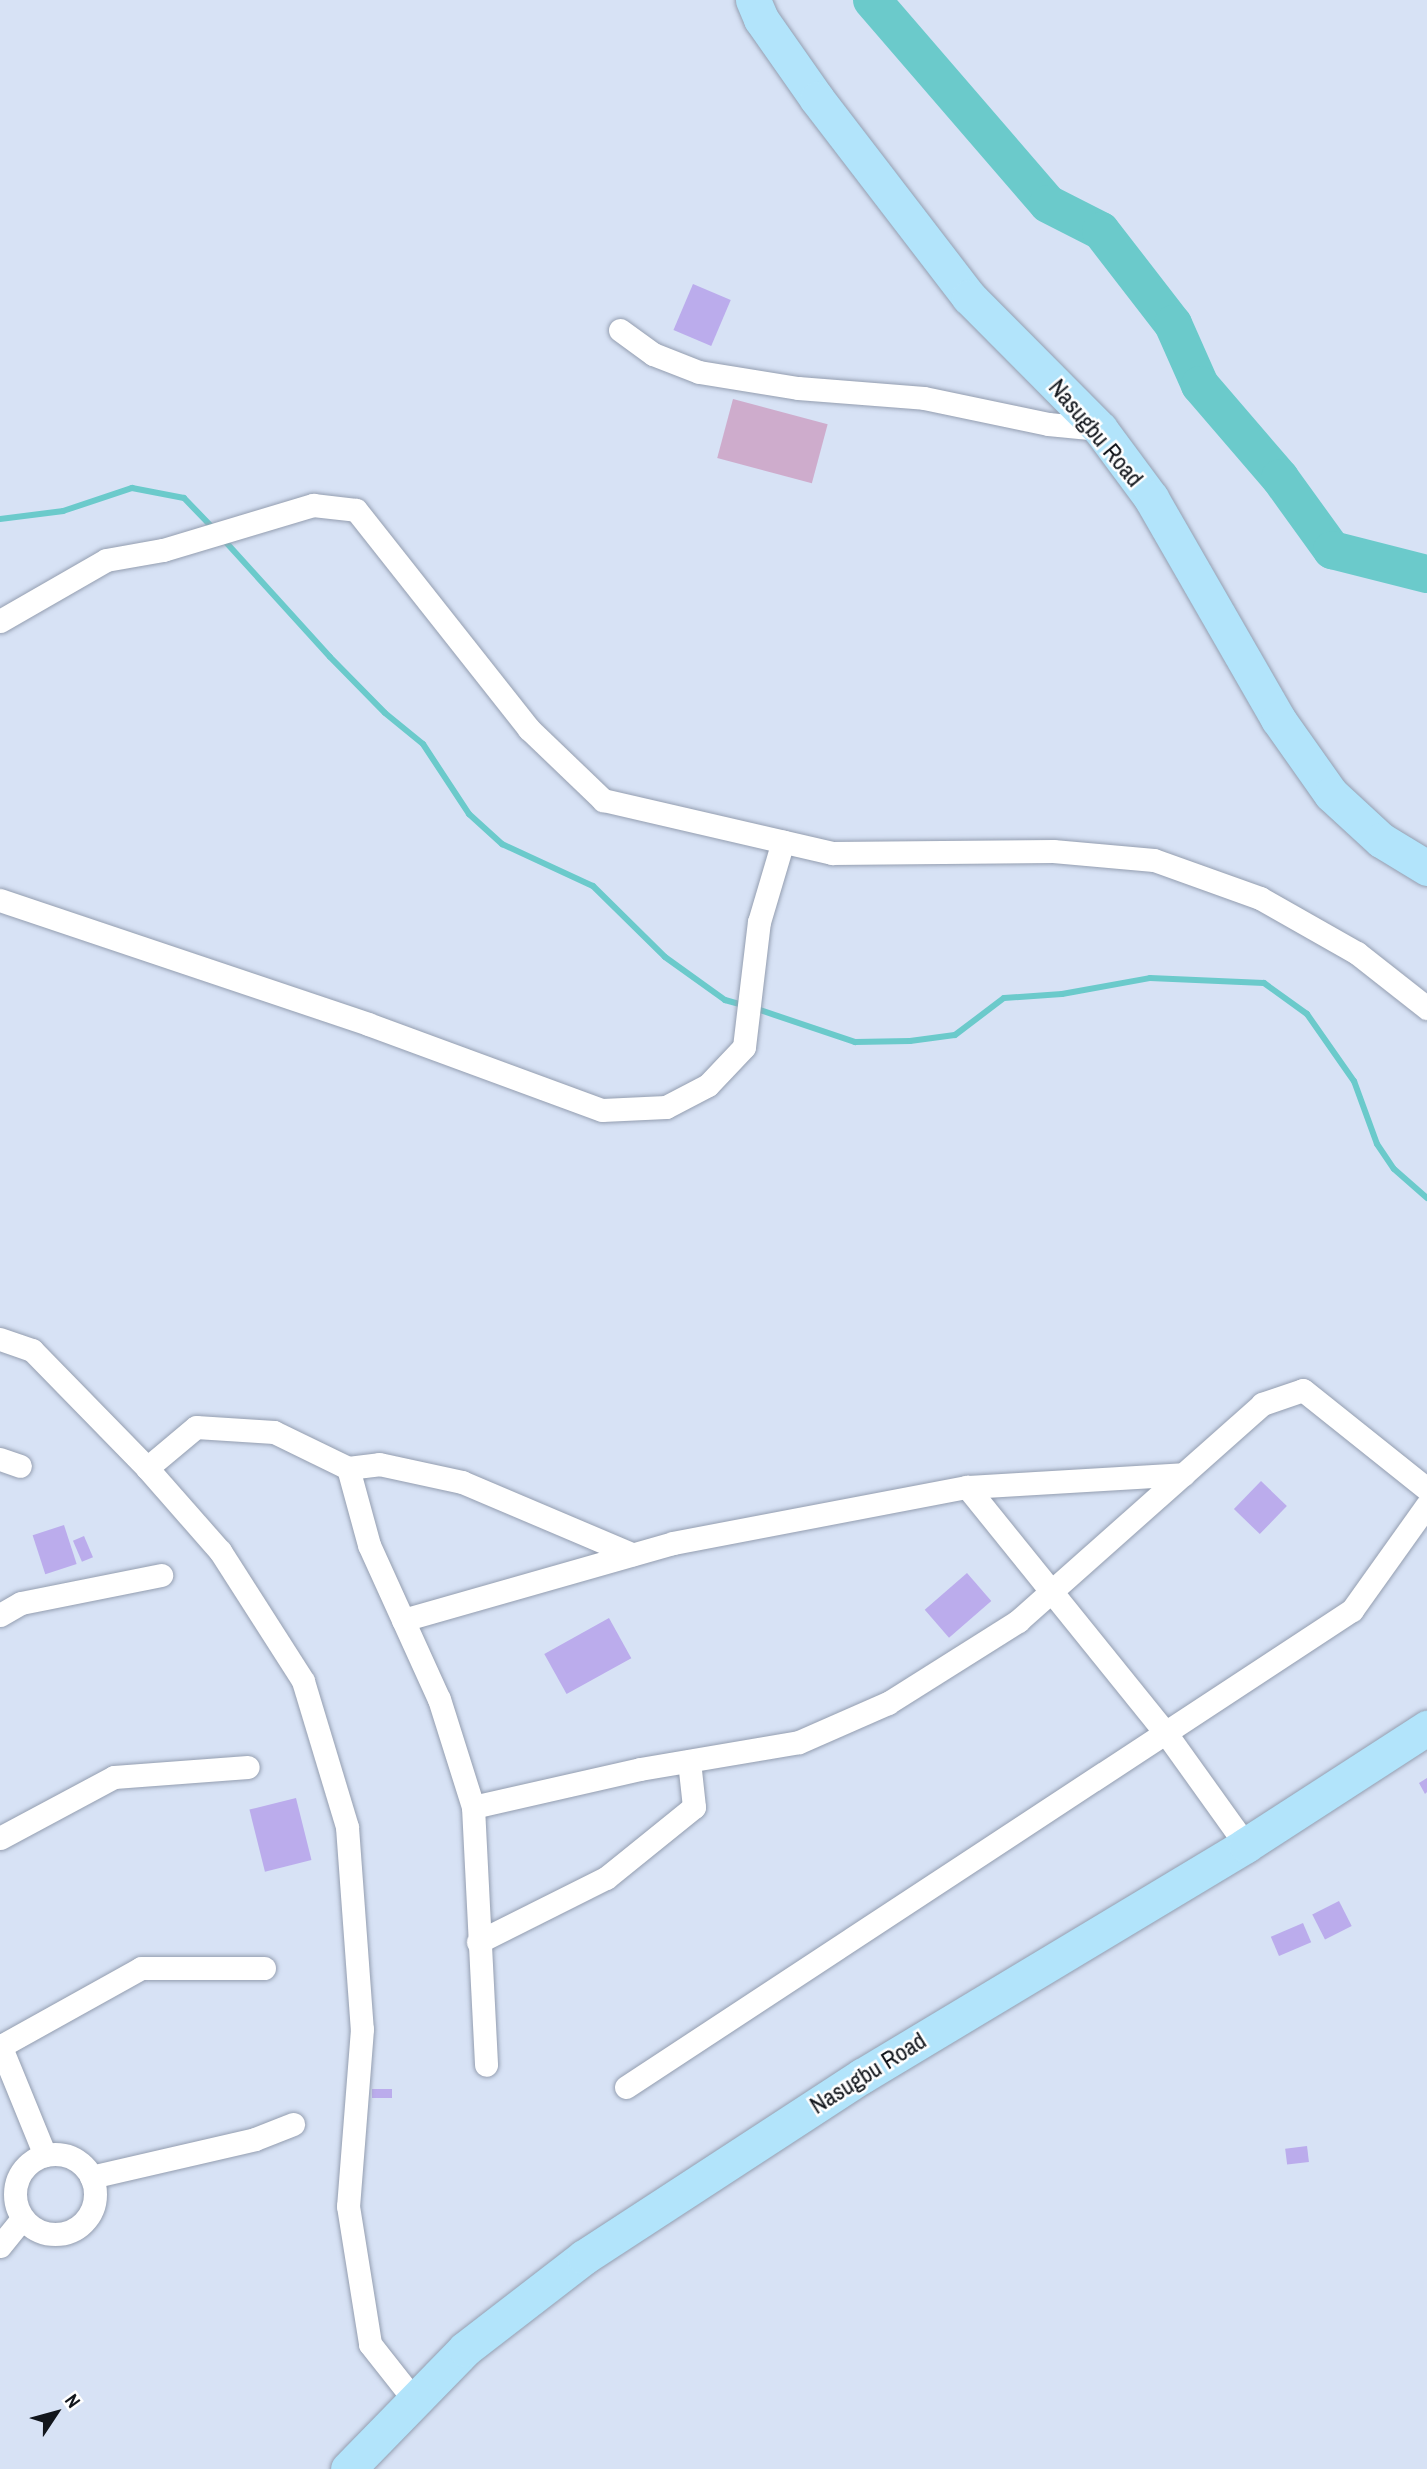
<!DOCTYPE html>
<html>
<head>
<meta charset="utf-8">
<style>
	body { margin:0 }
	#map { position:relative; width:1427px; height:2469px; overflow:hidden; background:#d7e2f5; font-family:"Archivo Narrow",sans-serif }
	div>[style] { position:absolute }
	.green>* { inset:0; background:#ceaccc; transform-origin:0 0 }
	.stream>* { height:6px; margin:-3px; padding:0 3px; transform-origin:3px; border-radius:3px; background:#6bcacb }
	.river>* { height:38px; margin:-19px; padding:0 19px; transform-origin:19px; border-radius:19px; background:#6bcacb }
	.building>* { inset:0; background:#bbacec; transform-origin:0 0 }
	.roads { filter:drop-shadow(0 0 2px #949eb0) drop-shadow(0 0 2px #949eb0) }
	.minor>* { height:23px; margin:-11.5px; padding:0 11.5px; transform-origin:11.5px; border-radius:11.5px; background:#fff }
	.minor>.ring { margin:-11.5px; padding:0; box-sizing:content-box; background:none; border:23px solid #fff; border-radius:50% }
	.primary>* { height:35px; margin:-17.5px; padding:0 17.5px; transform-origin:17.5px; border-radius:17.5px; background:#b2e4fb }
	span { translate:-50% -50%; white-space:nowrap; text-align:center; line-height:1.15; -webkit-text-stroke:5px #fff; paint-order:stroke }
	.street-label { font-size:24px; color:#12161c }
	.north { position:absolute; left:21px; top:2378px; width:70px; height:70px; -webkit-text-stroke:5px #fff; paint-order:stroke; rotate:54deg; font-size:19px; font-weight:700; line-height:28px; text-align:center; color:#12161c }
	.north::after { content:''; display:block; margin:auto; width:24px; height:32px; background:#12161c; clip-path:polygon(50% 0,100% 100%,50% 72%,0 100%) }
</style>
</head>
<body>
<div id="map">
	<div class="green">
		<i style="left:733px;top:399px;width:98px;height:61px;rotate:15deg"></i>
	</div>
	<div class="stream">
		<i style="left:0;top:519px;width:64px;rotate:-7.2deg"></i>
		<i style="left:63px;top:511px;width:73px;rotate:-18.4deg"></i>
		<i style="left:132px;top:488px;width:53px;rotate:10.9deg"></i>
		<i style="left:184px;top:498px;width:42px;rotate:46deg"></i>
		<i style="left:223px;top:539px;width:159px;rotate:47.8deg"></i>
		<i style="left:330px;top:657px;width:78px;rotate:45.5deg"></i>
		<i style="left:385px;top:713px;width:49px;rotate:39.2deg"></i>
		<i style="left:423px;top:744px;width:84px;rotate:56.7deg"></i>
		<i style="left:469px;top:814px;width:45px;rotate:42.3deg"></i>
		<i style="left:502px;top:844px;width:100px;rotate:24.8deg"></i>
		<i style="left:593px;top:886px;width:101px;rotate:44.6deg"></i>
		<i style="left:665px;top:957px;width:74px;rotate:35.6deg"></i>
		<i style="left:725px;top:1000px;width:19px;rotate:16deg"></i>
		<i style="left:754px;top:1008px;width:107px;rotate:18.6deg"></i>
		<i style="left:855px;top:1042px;width:55px;rotate:-1deg"></i>
		<i style="left:910px;top:1041px;width:45px;rotate:-7.6deg"></i>
		<i style="left:955px;top:1035px;width:61px;rotate:-37.1deg"></i>
		<i style="left:1004px;top:998px;width:58px;rotate:-3.9deg"></i>
		<i style="left:1062px;top:994px;width:89px;rotate:-10.3deg"></i>
		<i style="left:1150px;top:978px;width:114px;rotate:2.5deg"></i>
		<i style="left:1264px;top:983px;width:53px;rotate:35.8deg"></i>
		<i style="left:1307px;top:1014px;width:82px;rotate:55deg"></i>
		<i style="left:1354px;top:1081px;width:67px;rotate:69.9deg"></i>
		<i style="left:1377px;top:1144px;width:30px;rotate:56deg"></i>
		<i style="left:1394px;top:1169px;width:44px;rotate:41.3deg"></i>
	</div>
	<div class="river">
		<i style="left:872px;top:0;width:269px;rotate:49.2deg"></i>
		<i style="left:1048px;top:204px;width:59px;rotate:27deg"></i>
		<i style="left:1101px;top:231px;width:118px;rotate:52.3deg"></i>
		<i style="left:1173px;top:324px;width:67px;rotate:66.1deg"></i>
		<i style="left:1200px;top:385px;width:123px;rotate:49.3deg"></i>
		<i style="left:1280px;top:478px;width:89px;rotate:54.2deg"></i>
		<i style="left:1332px;top:550px;width:98px;rotate:14.2deg"></i>
	</div>
	<div class="building">
		<i style="left:693px;top:284px;width:41px;height:50px;rotate:23deg"></i>
		<i style="left:1261px;top:1481px;width:36px;height:39px;rotate:44deg"></i>
		<i style="left:64px;top:1525px;width:41px;height:33px;rotate:72deg"></i>
		<i style="left:84px;top:1536px;width:23px;height:12px;rotate:67deg"></i>
		<i style="left:967px;top:1573px;width:37px;height:56px;rotate:49deg"></i>
		<i style="left:609px;top:1618px;width:46px;height:74px;rotate:61deg"></i>
		<i style="clip-path:polygon(1427px 1778px,1427px 1792px,1425px 1794px,1419px 1783px)"></i>
		<i style="left:296px;top:1798px;width:64px;height:48px;rotate:76deg"></i>
		<i style="left:1339px;top:1901px;width:28px;height:30px;rotate:63deg"></i>
		<i style="left:1303px;top:1923px;width:21px;height:35px;rotate:67deg"></i>
		<i style="left:372px;top:2089px;width:20px;height:9px"></i>
		<i style="left:1307px;top:2146px;width:16px;height:22px;rotate:83deg"></i>
	</div>
	<div class="roads">
		<div class="minor">
			<i style="left:620px;top:330px;width:41px;rotate:36deg"></i>
			<i style="left:653px;top:354px;width:49px;rotate:21.4deg"></i>
			<i style="left:699px;top:372px;width:100px;rotate:9.2deg"></i>
			<i style="left:798px;top:388px;width:126px;rotate:4.5deg"></i>
			<i style="left:924px;top:398px;width:127px;rotate:11.8deg"></i>
			<i style="left:1048px;top:424px;width:52px;rotate:5.5deg"></i>
			<i style="left:0;top:621px;width:122px;rotate:-29.9deg"></i>
			<i style="left:106px;top:560px;width:58px;rotate:-10deg"></i>
			<i style="left:163px;top:550px;width:157px;rotate:-16.7deg"></i>
			<i style="left:313px;top:505px;width:43px;rotate:6.6deg"></i>
			<i style="left:356px;top:510px;width:279px;rotate:51.7deg"></i>
			<i style="left:529px;top:729px;width:103px;rotate:43.8deg"></i>
			<i style="left:603px;top:800px;width:235px;rotate:13deg"></i>
			<i style="left:832px;top:853px;width:221px;rotate:-0.5deg"></i>
			<i style="left:1053px;top:851px;width:101px;rotate:5.1deg"></i>
			<i style="left:1154px;top:860px;width:113px;rotate:19.7deg"></i>
			<i style="left:1260px;top:898px;width:112px;rotate:29.6deg"></i>
			<i style="left:1357px;top:953px;width:89px;rotate:38.2deg"></i>
			<i style="left:0;top:900px;width:388px;rotate:18.6deg"></i>
			<i style="left:368px;top:1024px;width:249px;rotate:20.2deg"></i>
			<i style="left:602px;top:1110px;width:64px;rotate:-2.7deg"></i>
			<i style="left:666px;top:1107px;width:47px;rotate:-27.6deg"></i>
			<i style="left:708px;top:1085px;width:52px;rotate:-46.5deg"></i>
			<i style="left:744px;top:1047px;width:126px;rotate:-83.2deg"></i>
			<i style="left:759px;top:922px;width:84px;rotate:-73.5deg"></i>
			<i style="left:0;top:1339px;width:34px;rotate:19deg"></i>
			<i style="left:32px;top:1350px;width:165px;rotate:45.7deg"></i>
			<i style="left:147px;top:1468px;width:111px;rotate:48.7deg"></i>
			<i style="left:220px;top:1551px;width:154px;rotate:57.4deg"></i>
			<i style="left:303px;top:1681px;width:152px;rotate:73.2deg"></i>
			<i style="left:347px;top:1827px;width:203px;rotate:85.8deg"></i>
			<i style="left:362px;top:2029px;width:178px;rotate:94.5deg"></i>
			<i style="left:348px;top:2206px;width:140px;rotate:80.9deg"></i>
			<i style="left:370px;top:2344px;width:73px;rotate:51.7deg"></i>
			<i style="left:0;top:1459px;width:21px;rotate:19deg"></i>
			<i style="left:147px;top:1468px;width:64px;rotate:-39.9deg"></i>
			<i style="left:196px;top:1427px;width:78px;rotate:3.7deg"></i>
			<i style="left:274px;top:1432px;width:82px;rotate:25.9deg"></i>
			<i style="left:348px;top:1468px;width:80px;rotate:74.7deg"></i>
			<i style="left:369px;top:1545px;width:169px;rotate:65.6deg"></i>
			<i style="left:439px;top:1699px;width:113px;rotate:72.5deg"></i>
			<i style="left:473px;top:1807px;width:258px;rotate:87.1deg"></i>
			<i style="left:348px;top:1468px;width:31px;rotate:-7deg"></i>
			<i style="left:379px;top:1464px;width:85px;rotate:12.2deg"></i>
			<i style="left:462px;top:1482px;width:185px;rotate:23deg"></i>
			<i style="left:967px;top:1487px;width:315px;rotate:51.1deg"></i>
			<i style="left:1165px;top:1732px;width:139px;rotate:54.4deg"></i>
			<i style="left:0;top:1615px;width:24px;rotate:-30deg"></i>
			<i style="left:21px;top:1603px;width:143px;rotate:-11.3deg"></i>
			<i style="left:403px;top:1620px;width:281px;rotate:-15.9deg"></i>
			<i style="left:673px;top:1543px;width:299px;rotate:-10.8deg"></i>
			<i style="left:967px;top:1487px;width:217px;rotate:-3.4deg"></i>
			<i style="left:473px;top:1807px;width:171px;rotate:-12.8deg"></i>
			<i style="left:640px;top:1769px;width:161px;rotate:-9.6deg"></i>
			<i style="left:799px;top:1742px;width:97px;rotate:-23.7deg"></i>
			<i style="left:888px;top:1703px;width:154px;rotate:-32.2deg"></i>
			<i style="left:1018px;top:1621px;width:327px;rotate:-41.6deg"></i>
			<i style="left:1262px;top:1404px;width:43px;rotate:-18.9deg"></i>
			<i style="left:1303px;top:1390px;width:159px;rotate:38.6deg"></i>
			<i style="left:0;top:1838px;width:129px;rotate:-28.2deg"></i>
			<i style="left:114px;top:1777px;width:134px;rotate:-4.3deg"></i>
			<i style="left:478px;top:1942px;width:143px;rotate:-26.6deg"></i>
			<i style="left:606px;top:1878px;width:113px;rotate:-38.9deg"></i>
			<i style="left:694px;top:1807px;width:46px;rotate:-96.2deg"></i>
			<i style="left:0;top:2045px;width:119px;rotate:67.8deg"></i>
			<i style="left:1px;top:2046px;width:160px;rotate:-29.1deg"></i>
			<i style="left:141px;top:1968px;width:123px"></i>
			<i style="left:626px;top:2087px;width:869px;rotate:-33.31deg"></i>
			<i style="left:1352px;top:1610px;width:129px;rotate:-54.5deg"></i>
			<i class="ring" style="left:15px;top:2154px;width:57px;height:57px"></i>
			<i style="left:91px;top:2177px;width:168px;rotate:-13deg"></i>
			<i style="left:255px;top:2139px;width:41px;rotate:-21.5deg"></i>
			<i style="left:0;top:2246px;width:35px;rotate:-51deg"></i>
		</div>
		<div class="primary">
			<i style="left:753px;top:0;width:21px;rotate:67deg"></i>
			<i style="left:761px;top:19px;width:98px;rotate:55deg"></i>
			<i style="left:817px;top:99px;width:250px;rotate:52.5deg"></i>
			<i style="left:969px;top:297px;width:186px;rotate:45.2deg"></i>
			<i style="left:1100px;top:429px;width:86px;rotate:53.5deg"></i>
			<i style="left:1151px;top:498px;width:255px;rotate:60.1deg"></i>
			<i style="left:1278px;top:719px;width:92px;rotate:54.8deg"></i>
			<i style="left:1331px;top:794px;width:68px;rotate:42.6deg"></i>
			<i style="left:1381px;top:840px;width:54px;rotate:31.3deg"></i>
			<i style="left:348px;top:2469px;width:168px;rotate:-45.7deg"></i>
			<i style="left:465px;top:2349px;width:150px;rotate:-37.7deg"></i>
			<i style="left:584px;top:2257px;width:332px;rotate:-33.1deg"></i>
			<i style="left:862px;top:2076px;width:448px;rotate:-31deg"></i>
			<i style="left:1246px;top:1845px;width:216px;rotate:-32.9deg"></i>
		</div>
	</div>
	<div class="street-label">
		<span style="left:1096px;top:433px;rotate:50deg">Nasugbu Road</span>
		<span style="left:868px;top:2073px;rotate:-32deg">Nasugbu Road</span>
	</div>
	<div class="north">N</div>
</div>
</body>
</html>
